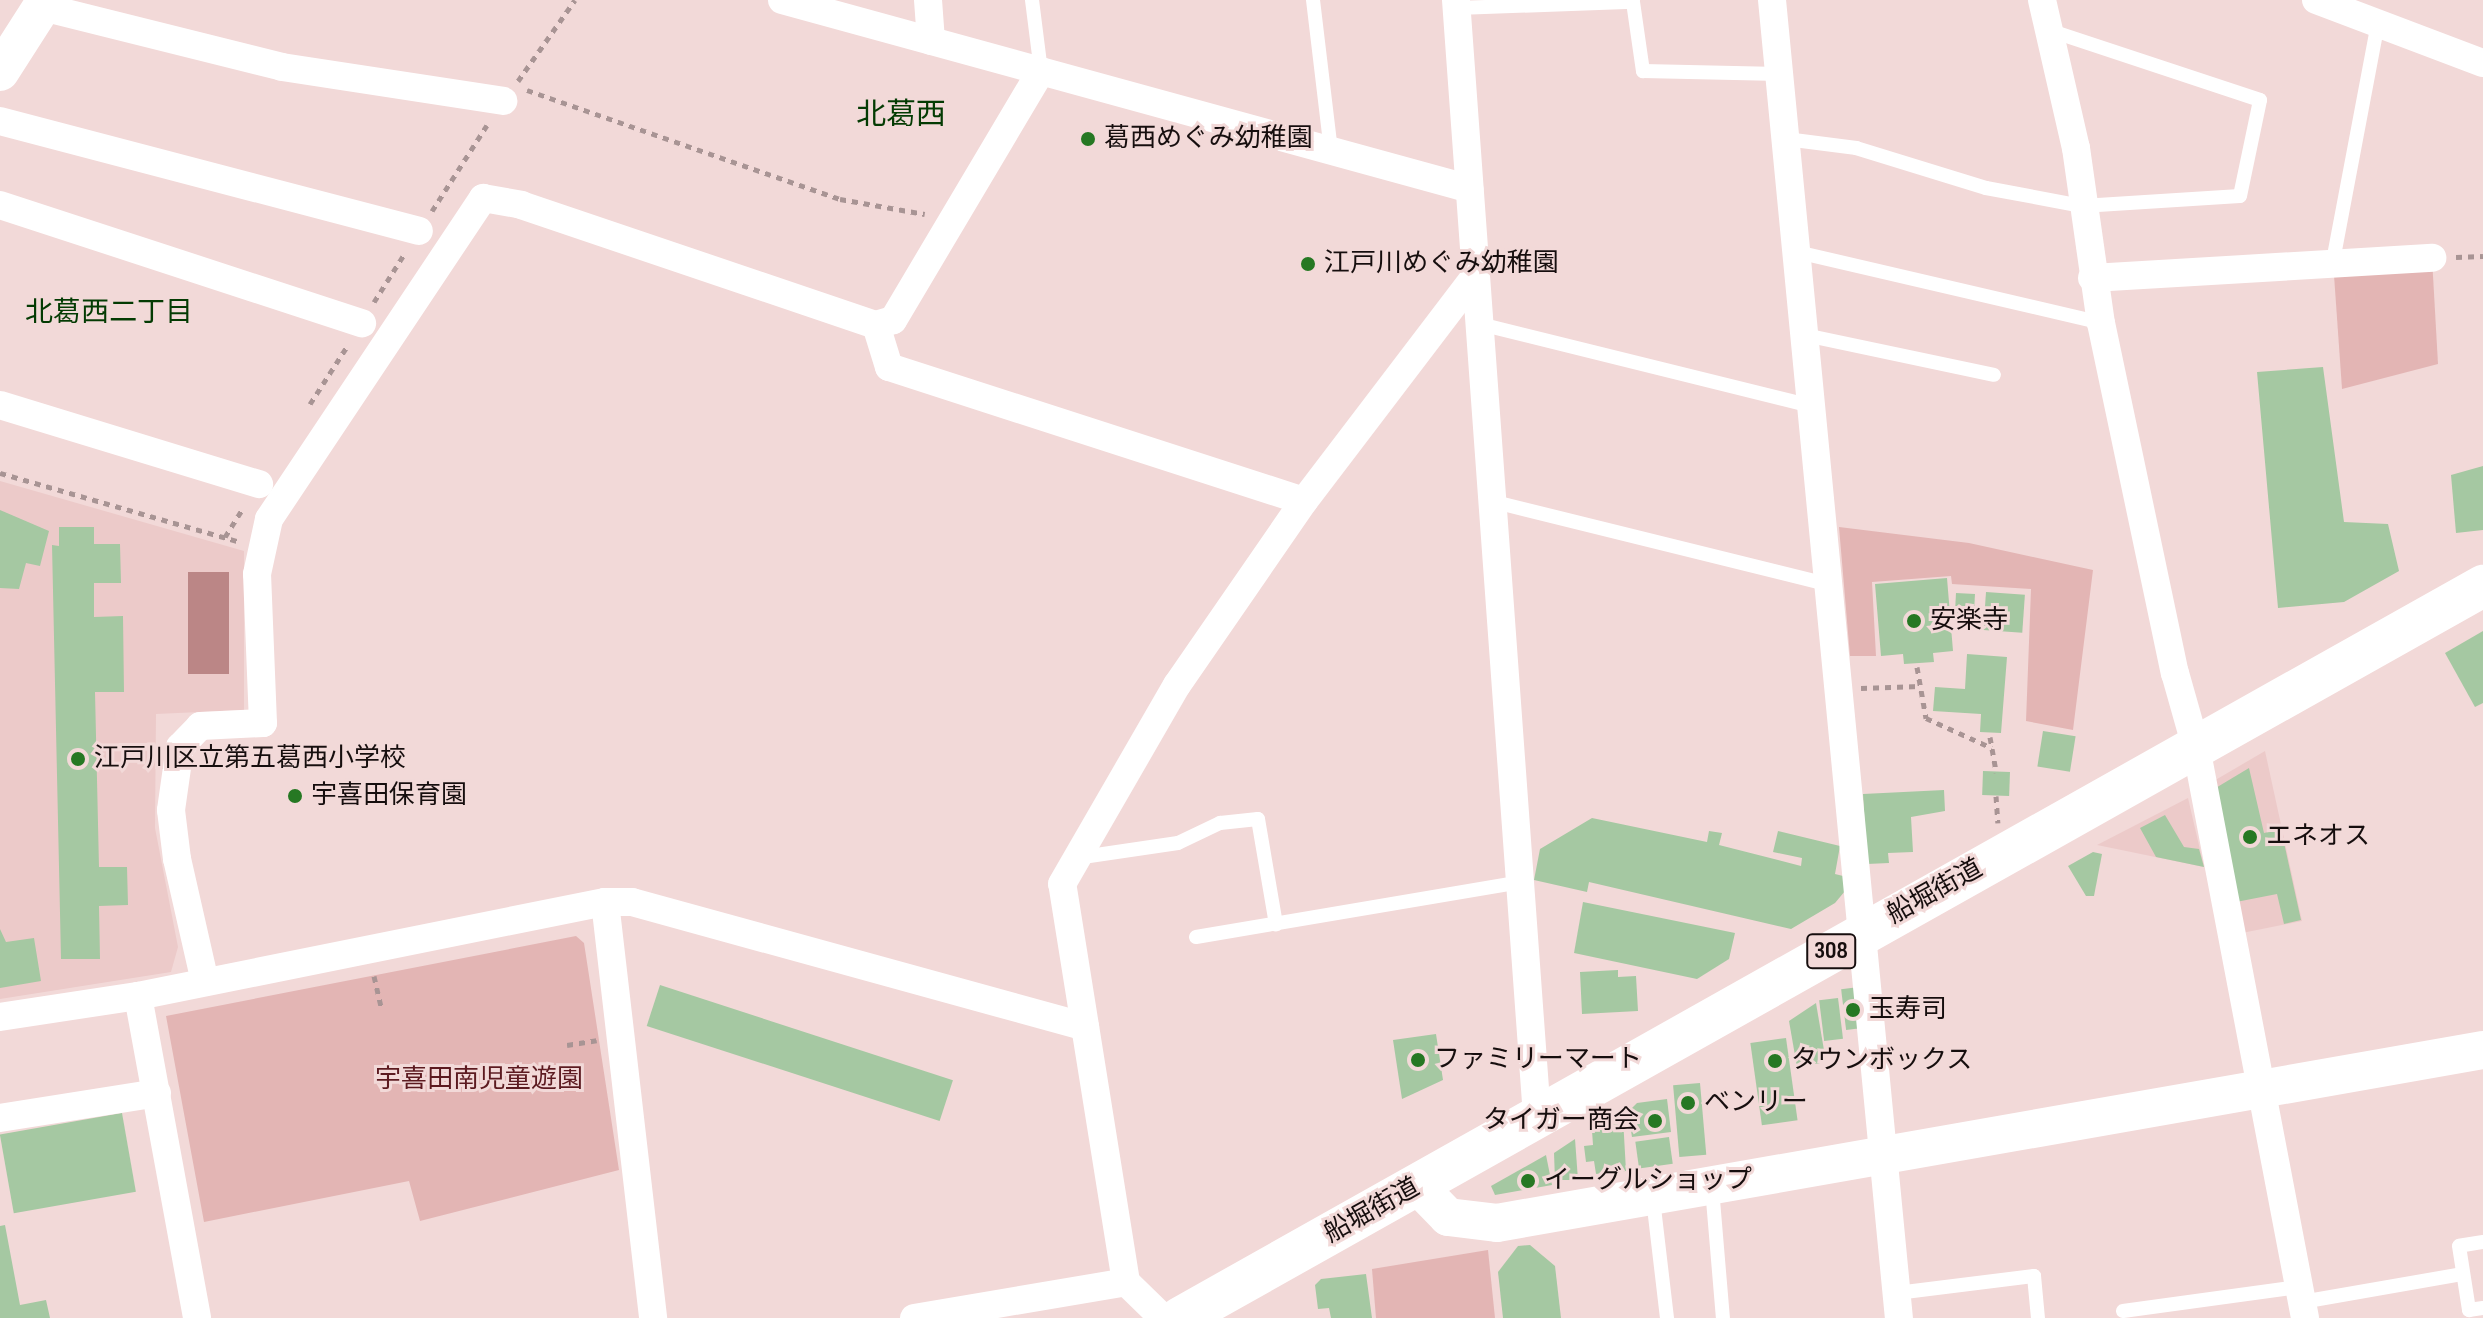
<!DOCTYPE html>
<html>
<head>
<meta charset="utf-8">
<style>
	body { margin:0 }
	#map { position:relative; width:2483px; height:1318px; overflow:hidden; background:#f2d9d8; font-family:"Sofia Sans Condensed","Noto Sans JP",sans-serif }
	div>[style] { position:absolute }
	.built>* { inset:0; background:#eccac9 }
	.green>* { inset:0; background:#e3b5b4 }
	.water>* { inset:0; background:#bb8686; transform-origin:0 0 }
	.building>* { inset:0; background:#a5c8a2; transform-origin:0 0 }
	.path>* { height:5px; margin-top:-2.5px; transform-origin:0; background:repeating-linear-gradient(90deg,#a89494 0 6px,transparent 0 12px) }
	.lane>* { height:14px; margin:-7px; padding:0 7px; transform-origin:7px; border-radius:7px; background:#fff }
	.street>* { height:28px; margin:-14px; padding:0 14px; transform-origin:14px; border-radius:14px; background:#fff }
	.secondary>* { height:38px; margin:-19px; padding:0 19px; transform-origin:19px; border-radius:19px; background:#fff }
	.primary>* { height:42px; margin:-21px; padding:0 21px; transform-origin:21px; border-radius:21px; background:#fff }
	.dots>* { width:22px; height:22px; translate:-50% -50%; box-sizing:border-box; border:4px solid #f2d9d8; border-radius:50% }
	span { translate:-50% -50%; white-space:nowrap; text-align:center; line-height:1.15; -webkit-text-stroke:6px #f2d9d8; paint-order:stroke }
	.shield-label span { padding:2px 6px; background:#f2d9d8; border:2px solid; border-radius:6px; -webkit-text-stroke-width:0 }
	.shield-label { font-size:24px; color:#160e0e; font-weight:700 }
	.poi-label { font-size:26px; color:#160e0e }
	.left { translate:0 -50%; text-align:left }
	.right { translate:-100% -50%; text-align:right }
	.street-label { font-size:26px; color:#160e0e }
	.park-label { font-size:26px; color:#5c1a20 }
	.neighbourhood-label { font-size:28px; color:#043b03 }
	.quarter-label { font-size:30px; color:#043b03 }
</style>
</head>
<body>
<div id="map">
	<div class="built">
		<i style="clip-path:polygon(0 481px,244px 551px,244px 710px,156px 714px,155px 828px,178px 947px,171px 972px,0 999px)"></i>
		<i style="clip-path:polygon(2265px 751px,2302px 921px,2242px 933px,2212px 782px)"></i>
		<i style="clip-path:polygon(2188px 798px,2204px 867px,2097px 845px)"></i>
	</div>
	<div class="green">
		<i style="clip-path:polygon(2432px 258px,2438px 364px,2342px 389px,2333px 261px)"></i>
		<i style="clip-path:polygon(1839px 527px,1969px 543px,2093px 570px,2073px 730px,2026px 721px,2031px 589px,1952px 584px,1951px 576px,1872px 582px,1876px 656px,1850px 656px)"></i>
		<i style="clip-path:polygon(576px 936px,584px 943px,619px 1170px,420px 1221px,409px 1181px,204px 1222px,166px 1016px)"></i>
		<i style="clip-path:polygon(1488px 1250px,1495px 1318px,1376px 1318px,1372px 1269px)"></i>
	</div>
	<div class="water">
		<i style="left:188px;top:572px;width:41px;height:102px"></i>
	</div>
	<div class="building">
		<i style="clip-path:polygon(2323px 367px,2344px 522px,2388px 524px,2399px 571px,2344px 602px,2278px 608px,2257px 372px)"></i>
		<i style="clip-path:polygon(2483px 466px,2483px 530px,2456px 533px,2451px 475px)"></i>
		<i style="clip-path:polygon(0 510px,49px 531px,40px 566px,26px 563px,19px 589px,0 588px)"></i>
		<i style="clip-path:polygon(59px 527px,94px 527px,94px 544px,120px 544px,121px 583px,94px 583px,94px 617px,123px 616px,124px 692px,95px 692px,99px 867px,127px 867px,128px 905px,99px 906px,100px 959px,61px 959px,52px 545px,59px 546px)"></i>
		<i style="clip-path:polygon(1947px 578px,1953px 651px,1933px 653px,1934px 662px,1904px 664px,1903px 654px,1881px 656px,1875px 584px)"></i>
		<i style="left:1986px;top:592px;width:39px;height:38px;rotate:4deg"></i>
		<i style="left:1956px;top:593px;width:19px;height:20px;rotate:3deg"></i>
		<i style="clip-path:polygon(2483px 631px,2483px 703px,2475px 707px,2445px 653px)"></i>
		<i style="clip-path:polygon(1967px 654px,2007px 657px,2001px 733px,1980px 732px,1981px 714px,1933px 711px,1935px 687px,1965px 689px)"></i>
		<i style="left:2043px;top:731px;width:33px;height:36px;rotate:9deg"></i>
		<i style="clip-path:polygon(2249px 768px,2264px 833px,2281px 829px,2301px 920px,2284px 924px,2277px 894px,2236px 902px,2214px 789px)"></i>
		<i style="left:1983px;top:771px;width:27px;height:24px;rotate:2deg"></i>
		<i style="clip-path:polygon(1944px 790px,1945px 811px,1911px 817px,1913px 852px,1888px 853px,1889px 863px,1867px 864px,1863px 794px)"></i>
		<i style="clip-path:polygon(2165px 815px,2184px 847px,2199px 849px,2204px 867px,2156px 857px,2140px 828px)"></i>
		<i style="clip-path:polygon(1592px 818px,1707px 842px,1709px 831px,1722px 833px,1719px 845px,1801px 866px,1802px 858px,1773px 852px,1778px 831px,1840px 846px,1835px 874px,1843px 876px,1845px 891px,1835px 903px,1791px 929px,1589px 882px,1587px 892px,1534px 880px,1540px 849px)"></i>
		<i style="clip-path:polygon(2093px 852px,2102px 854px,2094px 896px,2086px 896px,2068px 866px)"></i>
		<i style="clip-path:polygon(1583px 902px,1735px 933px,1729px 959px,1697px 979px,1574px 953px)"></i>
		<i style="clip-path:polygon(0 929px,6px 942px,34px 938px,41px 981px,0 988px)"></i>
		<i style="clip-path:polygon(1618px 970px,1618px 977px,1636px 976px,1638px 1011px,1582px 1014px,1580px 972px)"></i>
		<i style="left:660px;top:985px;width:308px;height:43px;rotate:18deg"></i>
		<i style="left:1859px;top:987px;width:41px;height:18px;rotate:83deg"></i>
		<i style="left:1838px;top:998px;width:41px;height:19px;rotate:83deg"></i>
		<i style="clip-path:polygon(1816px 1003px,1826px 1062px,1797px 1067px,1789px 1021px)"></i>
		<i style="clip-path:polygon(1436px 1034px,1443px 1080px,1402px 1099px,1393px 1040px)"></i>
		<i style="left:1786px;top:1038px;width:83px;height:36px;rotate:82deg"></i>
		<i style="left:1700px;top:1083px;width:72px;height:27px;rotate:85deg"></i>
		<i style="clip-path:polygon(1667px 1099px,1671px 1132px,1632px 1137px,1628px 1112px,1637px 1103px)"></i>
		<i style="left:122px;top:1113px;width:80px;height:124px;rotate:80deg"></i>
		<i style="clip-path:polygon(1623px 1118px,1626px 1171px,1596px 1174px,1594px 1161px,1586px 1162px,1584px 1146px,1593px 1145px,1592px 1131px)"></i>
		<i style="left:1669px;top:1137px;width:27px;height:34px;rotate:82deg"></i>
		<i style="clip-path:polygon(1575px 1139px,1578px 1180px,1555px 1180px,1554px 1153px)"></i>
		<i style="clip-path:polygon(1546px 1155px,1552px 1185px,1495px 1195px,1491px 1186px)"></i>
		<i style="clip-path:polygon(5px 1225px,20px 1305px,46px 1300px,50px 1318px,0 1318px,0 1226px)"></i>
		<i style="clip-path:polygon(1530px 1245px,1555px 1266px,1561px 1318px,1503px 1318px,1498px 1272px,1518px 1246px)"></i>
		<i style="clip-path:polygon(1366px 1274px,1372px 1318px,1331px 1318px,1329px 1308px,1318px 1309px,1315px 1285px,1321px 1279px)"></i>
	</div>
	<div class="path">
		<i style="left:518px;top:81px;width:99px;rotate:-54.9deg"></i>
		<i style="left:527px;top:90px;width:331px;rotate:19.2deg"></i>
		<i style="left:840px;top:199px;width:86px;rotate:10deg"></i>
		<i style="left:432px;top:211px;width:102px;rotate:-57.4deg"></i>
		<i style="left:2456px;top:257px;width:27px;rotate:-2deg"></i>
		<i style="left:374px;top:302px;width:58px;rotate:-57.7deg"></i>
		<i style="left:310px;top:404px;width:70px;rotate:-57.2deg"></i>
		<i style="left:0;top:473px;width:247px;rotate:16deg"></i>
		<i style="left:225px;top:537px;width:32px;rotate:-58deg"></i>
		<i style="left:1917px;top:667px;width:52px;rotate:80deg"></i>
		<i style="left:1926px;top:718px;width:72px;rotate:24.4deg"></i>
		<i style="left:1861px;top:688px;width:59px;rotate:-1.9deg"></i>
		<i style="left:1990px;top:737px;width:36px;rotate:80deg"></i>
		<i style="left:1996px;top:796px;width:27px;rotate:86deg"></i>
		<i style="left:374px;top:976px;width:31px;rotate:77deg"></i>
		<i style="left:567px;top:1045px;width:30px;rotate:-9deg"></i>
	</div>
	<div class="lane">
		<i style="left:1032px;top:0;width:72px;rotate:82.8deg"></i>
		<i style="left:1313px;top:0;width:152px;rotate:83.2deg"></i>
		<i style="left:1457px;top:8px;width:176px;rotate:-2deg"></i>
		<i style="left:1633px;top:2px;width:70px;rotate:81.8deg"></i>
		<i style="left:1643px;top:71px;width:137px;rotate:1.3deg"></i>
		<i style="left:1786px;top:139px;width:71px;rotate:7.3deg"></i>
		<i style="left:1856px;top:148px;width:136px;rotate:17.1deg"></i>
		<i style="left:1986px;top:188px;width:98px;rotate:10.6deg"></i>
		<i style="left:2082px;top:206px;width:158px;rotate:-3.6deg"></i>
		<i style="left:2240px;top:196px;width:98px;rotate:-78.2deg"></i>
		<i style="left:2260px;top:100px;width:220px;rotate:-161.7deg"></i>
		<i style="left:1797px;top:252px;width:312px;rotate:13.1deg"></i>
		<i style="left:2333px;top:261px;width:242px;rotate:-79.3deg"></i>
		<i style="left:1480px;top:324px;width:342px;rotate:13.9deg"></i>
		<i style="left:1805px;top:335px;width:193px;rotate:11.9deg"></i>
		<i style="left:1495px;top:502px;width:345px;rotate:13.9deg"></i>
		<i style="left:1076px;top:858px;width:103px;rotate:-8.4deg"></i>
		<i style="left:1178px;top:843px;width:47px;rotate:-25.5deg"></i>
		<i style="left:1220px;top:823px;width:38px;rotate:-6deg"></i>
		<i style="left:1258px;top:819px;width:107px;rotate:80.3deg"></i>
		<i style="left:1196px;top:937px;width:329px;rotate:-9.6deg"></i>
		<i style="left:1712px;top:1188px;width:130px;rotate:85.2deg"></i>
		<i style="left:1653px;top:1199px;width:120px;rotate:83.3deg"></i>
		<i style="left:2483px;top:1242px;width:24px;rotate:171deg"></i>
		<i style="left:2459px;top:1246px;width:65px;rotate:81.1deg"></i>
		<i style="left:2469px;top:1310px;width:14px;rotate:-8deg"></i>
		<i style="left:1897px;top:1293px;width:138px;rotate:-7.1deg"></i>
		<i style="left:2034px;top:1276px;width:42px;rotate:84.6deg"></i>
		<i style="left:2302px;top:1302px;width:162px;rotate:-9.9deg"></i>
		<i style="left:2123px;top:1311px;width:178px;rotate:-7.8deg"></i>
	</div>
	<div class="street">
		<i style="left:782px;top:0;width:713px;rotate:15.36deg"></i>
		<i style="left:928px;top:0;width:41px;rotate:85.8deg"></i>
		<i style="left:1456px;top:0;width:1119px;rotate:85.85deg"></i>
		<i style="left:1772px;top:0;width:1324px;rotate:84.5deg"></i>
		<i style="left:2042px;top:0;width:152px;rotate:77.1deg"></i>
		<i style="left:2076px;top:148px;width:177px;rotate:81.9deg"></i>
		<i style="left:2101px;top:323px;width:358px;rotate:78.1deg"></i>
		<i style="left:2175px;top:673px;width:77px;rotate:74.2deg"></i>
		<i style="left:2196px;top:747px;width:581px;rotate:79.19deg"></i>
		<i style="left:2316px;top:0;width:178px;rotate:20.7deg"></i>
		<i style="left:42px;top:7px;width:247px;rotate:14deg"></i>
		<i style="left:282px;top:67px;width:224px;rotate:8.7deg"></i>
		<i style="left:1041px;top:71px;width:290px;rotate:120.7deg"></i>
		<i style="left:893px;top:320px;width:18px;rotate:164deg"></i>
		<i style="left:876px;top:325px;width:44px;rotate:72.8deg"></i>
		<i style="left:889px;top:367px;width:436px;rotate:17.9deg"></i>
		<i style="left:0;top:121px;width:433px;rotate:14.7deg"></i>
		<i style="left:0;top:205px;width:381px;rotate:18.1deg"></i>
		<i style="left:2092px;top:278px;width:341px;rotate:-3.4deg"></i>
		<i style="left:0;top:405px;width:271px;rotate:17deg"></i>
		<i style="left:605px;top:902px;width:419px;rotate:83.4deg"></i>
		<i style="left:205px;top:982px;width:126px;rotate:-102.8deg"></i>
		<i style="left:177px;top:859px;width:49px;rotate:-97deg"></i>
		<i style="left:171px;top:810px;width:64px;rotate:-81.9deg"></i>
		<i style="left:180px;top:747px;width:29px;rotate:-46deg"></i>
		<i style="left:200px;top:726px;width:63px;rotate:-2.7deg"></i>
		<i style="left:263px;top:723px;width:149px;rotate:-92.3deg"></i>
		<i style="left:257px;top:574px;width:56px;rotate:-77.7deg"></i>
		<i style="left:269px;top:519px;width:386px;rotate:-56.3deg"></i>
		<i style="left:483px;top:198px;width:39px;rotate:10deg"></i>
		<i style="left:521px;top:205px;width:375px;rotate:18.7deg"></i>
		<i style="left:138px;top:996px;width:327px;rotate:79.6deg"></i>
		<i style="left:0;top:1017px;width:140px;rotate:-8.7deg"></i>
		<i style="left:138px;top:996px;width:476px;rotate:-11.4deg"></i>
		<i style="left:605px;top:902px;width:27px"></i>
		<i style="left:632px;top:902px;width:470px;rotate:15.4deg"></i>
		<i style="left:0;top:1118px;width:159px;rotate:-9deg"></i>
		<i style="left:914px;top:1318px;width:215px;rotate:-9.6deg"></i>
		<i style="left:1163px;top:1318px;width:52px;rotate:-135.8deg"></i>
		<i style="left:1126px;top:1282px;width:403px;rotate:-99.1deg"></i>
		<i style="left:1062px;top:884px;width:230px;rotate:-60deg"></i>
		<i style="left:1177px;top:685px;width:224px;rotate:-55.4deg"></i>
		<i style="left:1304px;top:501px;width:284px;rotate:-52.7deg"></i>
	</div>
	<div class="secondary">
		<i style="left:0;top:72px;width:85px;rotate:-57.4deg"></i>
		<i style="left:1418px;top:1186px;width:43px;rotate:45.9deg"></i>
		<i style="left:1448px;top:1217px;width:49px;rotate:7deg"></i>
		<i style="left:1497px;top:1223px;width:1001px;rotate:-9.95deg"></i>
	</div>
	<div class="primary">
		<i style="left:1180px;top:1318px;width:1495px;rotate:-29.33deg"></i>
	</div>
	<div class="dots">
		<i style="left:1088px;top:139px;background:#267823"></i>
		<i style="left:1308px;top:264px;background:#267823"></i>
		<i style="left:1914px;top:621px;background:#267823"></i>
		<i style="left:78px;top:759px;background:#267823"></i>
		<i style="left:295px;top:796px;background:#267823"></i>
		<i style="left:2250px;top:837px;background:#267823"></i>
		<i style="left:1853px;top:1010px;background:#267823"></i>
		<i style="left:1418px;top:1060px;background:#267823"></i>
		<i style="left:1775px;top:1061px;background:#267823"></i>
		<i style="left:1688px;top:1103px;background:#267823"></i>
		<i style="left:1655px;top:1121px;background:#267823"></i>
		<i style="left:1528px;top:1181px;background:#267823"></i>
	</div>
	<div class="shield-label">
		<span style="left:1831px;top:951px">308</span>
	</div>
	<div class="poi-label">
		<span class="left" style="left:1104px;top:139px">葛西めぐみ幼稚園</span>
		<span class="left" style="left:1324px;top:264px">江戸川めぐみ幼稚園</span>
		<span class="left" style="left:1930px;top:621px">安楽寺</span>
		<span class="left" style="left:94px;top:759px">江戸川区立第五葛西小学校</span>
		<span class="left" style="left:311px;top:796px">宇喜田保育園</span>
		<span class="left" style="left:2266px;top:837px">エネオス</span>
		<span class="left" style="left:1869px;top:1010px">玉寿司</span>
		<span class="left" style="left:1434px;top:1060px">ファミリーマート</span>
		<span class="left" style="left:1791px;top:1061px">タウンボックス</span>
		<span class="left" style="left:1704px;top:1103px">ベンリー</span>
		<span class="right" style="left:1639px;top:1121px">タイガー商会</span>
		<span class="left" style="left:1544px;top:1181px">イーグルショップ</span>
	</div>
	<div class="street-label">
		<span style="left:1935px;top:892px;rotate:-29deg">船堀街道</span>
		<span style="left:1372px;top:1211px;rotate:-29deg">船堀街道</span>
	</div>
	<div class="park-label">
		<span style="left:479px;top:1080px">宇喜田南児童遊園</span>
	</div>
	<div class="neighbourhood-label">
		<span style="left:109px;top:313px">北葛西二丁目</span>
	</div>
	<div class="quarter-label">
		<span style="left:901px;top:115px">北葛西</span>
	</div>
</div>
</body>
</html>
